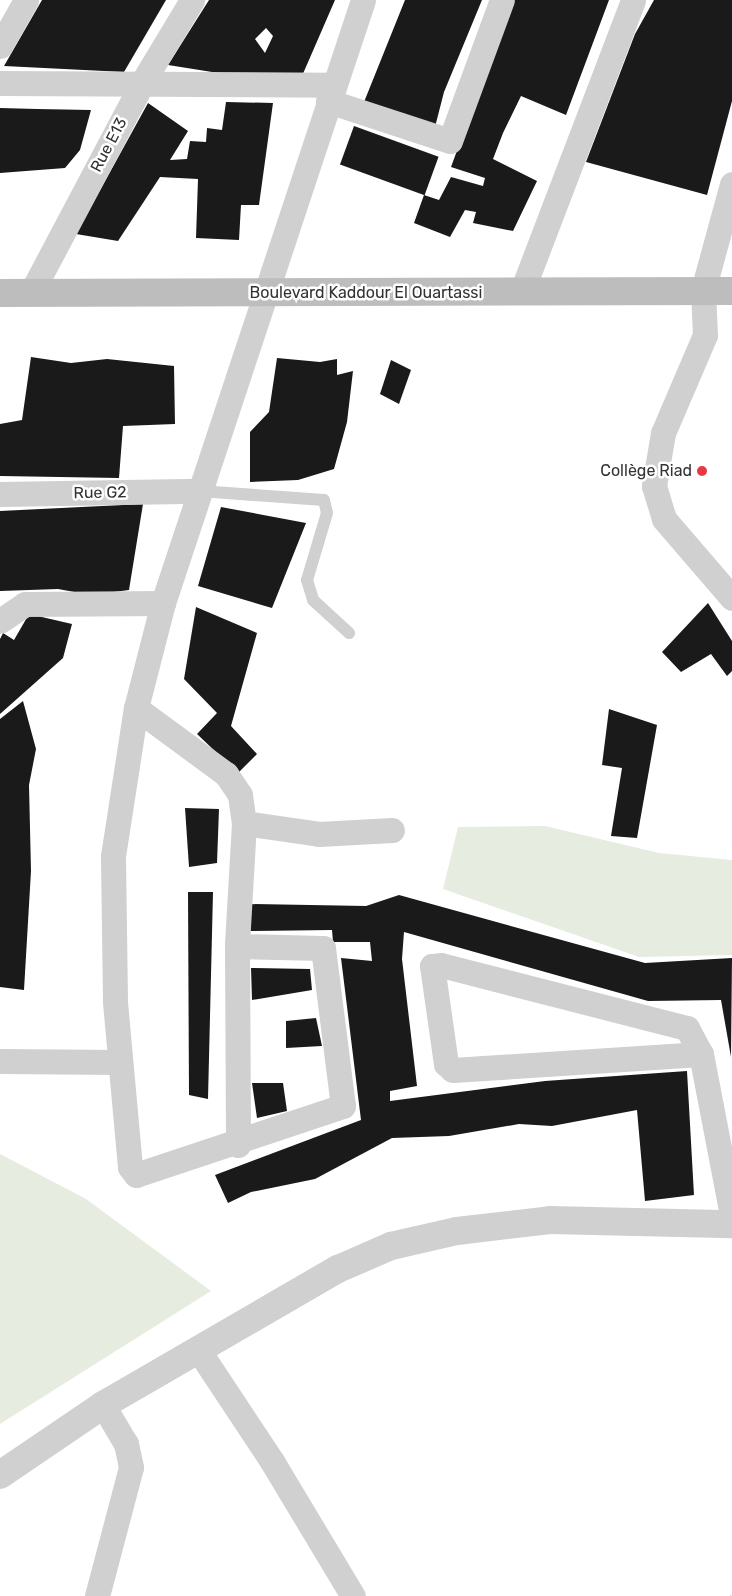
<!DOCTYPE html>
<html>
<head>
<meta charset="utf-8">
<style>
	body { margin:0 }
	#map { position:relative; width:732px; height:1596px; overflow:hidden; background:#fff; font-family:Rubik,sans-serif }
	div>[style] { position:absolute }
	.green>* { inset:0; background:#e6ecdf }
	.building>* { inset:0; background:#1a1a1a; transform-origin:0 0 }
	.path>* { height:3px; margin-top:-1.5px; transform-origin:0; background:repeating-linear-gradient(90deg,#cdcdcd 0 2.5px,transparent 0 5px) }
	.service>* { height:12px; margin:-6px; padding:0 6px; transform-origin:6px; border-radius:6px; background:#d0d0d0 }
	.minor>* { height:25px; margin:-12.5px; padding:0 12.5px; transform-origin:12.5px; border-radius:12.5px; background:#d0d0d0 }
	.tertiary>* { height:28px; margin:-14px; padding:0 14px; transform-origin:14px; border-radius:14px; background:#d0d0d0 }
	.secondary>* { height:28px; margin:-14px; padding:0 14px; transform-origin:14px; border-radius:14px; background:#bdbdbd }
	.dots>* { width:14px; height:14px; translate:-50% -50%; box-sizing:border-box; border:2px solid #fff; border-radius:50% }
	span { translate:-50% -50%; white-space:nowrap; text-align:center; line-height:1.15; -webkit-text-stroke:5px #fff; paint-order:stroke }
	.street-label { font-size:16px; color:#333 }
	.poi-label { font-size:16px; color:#333 }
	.right { translate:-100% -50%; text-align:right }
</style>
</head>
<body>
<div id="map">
	<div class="green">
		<i style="clip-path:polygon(545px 826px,659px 853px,732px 860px,732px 955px,639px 957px,443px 889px,458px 827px)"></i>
		<i style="clip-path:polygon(0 1154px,86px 1199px,211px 1291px,0 1424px)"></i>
	</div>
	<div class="building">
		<i style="clip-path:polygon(42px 0,166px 0,124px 72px,4px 66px)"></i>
		<i style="clip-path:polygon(evenodd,209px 0,335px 0,302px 76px,231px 75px,168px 65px,209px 0,266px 28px,273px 36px,265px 53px,255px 39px,266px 28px)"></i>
		<i style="clip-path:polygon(405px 0,482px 0,444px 92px,435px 127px,364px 102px)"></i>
		<i style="clip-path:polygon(512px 0,609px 0,566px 115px,521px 96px,503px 133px,493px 159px,537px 181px,513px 231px,473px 223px,476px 212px,465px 210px,450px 237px,414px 223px,424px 195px,439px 200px,451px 177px,483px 186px,485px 178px,451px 167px)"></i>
		<i style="clip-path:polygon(654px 0,732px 0,732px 101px,707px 195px,586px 162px,635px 34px)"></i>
		<i style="clip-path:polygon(226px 102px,273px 103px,259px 205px,241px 205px,239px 240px,196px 238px,198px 179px,160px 177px,118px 241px,76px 234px,148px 103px,188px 131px,170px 160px,187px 159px,190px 141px,206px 142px,207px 128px,222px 130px)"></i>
		<i style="clip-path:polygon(0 108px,37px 109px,91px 110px,80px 150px,65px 168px,0 173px)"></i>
		<i style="left:354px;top:126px;width:90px;height:41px;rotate:20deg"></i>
		<i style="clip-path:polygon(31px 357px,71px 363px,107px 359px,174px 366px,175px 424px,123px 426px,119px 478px,0 476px,0 424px,22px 420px)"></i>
		<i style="clip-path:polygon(277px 358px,320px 362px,337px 359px,337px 375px,353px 371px,347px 422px,334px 469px,298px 480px,250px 482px,250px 432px,269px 412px)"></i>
		<i style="clip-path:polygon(391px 360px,411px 370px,399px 404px,380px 394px)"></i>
		<i style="clip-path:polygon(143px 504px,129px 590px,91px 595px,58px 589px,0 591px,0 511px)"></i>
		<i style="clip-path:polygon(221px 507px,306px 523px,272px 608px,198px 586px)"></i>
		<i style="clip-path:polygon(708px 603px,732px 641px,732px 671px,727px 676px,711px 654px,681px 672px,662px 652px)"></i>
		<i style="clip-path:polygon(196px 607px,257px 633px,231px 726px,257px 754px,238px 773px,197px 734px,217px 713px,184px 679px)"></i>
		<i style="clip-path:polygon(29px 614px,72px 624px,63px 658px,0 714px,0 639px,3px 633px,14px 640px)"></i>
		<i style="clip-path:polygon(23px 701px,36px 749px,29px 785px,31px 871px,24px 990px,0 987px,0 719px)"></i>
		<i style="clip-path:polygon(609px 709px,657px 725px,637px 838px,611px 836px,622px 768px,602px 765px)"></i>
		<i style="clip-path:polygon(185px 808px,219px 809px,217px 863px,189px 867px)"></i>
		<i style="clip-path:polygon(188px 892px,213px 892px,208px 1099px,189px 1095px)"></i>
		<i style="clip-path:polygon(399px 895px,645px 963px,732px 958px,731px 1057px,721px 1000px,648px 1001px,404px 932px,402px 959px,417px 1086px,390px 1091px,390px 1101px,545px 1081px,687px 1071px,694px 1195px,645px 1201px,637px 1110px,552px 1126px,519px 1124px,449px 1136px,392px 1138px,315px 1179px,251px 1192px,228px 1203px,215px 1175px,361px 1120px,341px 958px,372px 961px,370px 942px,333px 942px,332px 930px,249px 931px,248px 904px,366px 906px)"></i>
		<i style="clip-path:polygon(251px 968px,310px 969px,312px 990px,252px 1000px)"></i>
		<i style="clip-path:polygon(316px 1018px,322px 1046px,286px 1048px,286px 1021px)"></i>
		<i style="clip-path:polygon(252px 1083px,283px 1083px,287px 1111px,257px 1118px)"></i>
	</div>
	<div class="path">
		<i style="left:731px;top:1596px;width:1px;rotate:-45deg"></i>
	</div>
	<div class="service">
		<i style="left:200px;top:491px;width:124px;rotate:4.2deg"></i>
		<i style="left:324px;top:500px;width:13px;rotate:77deg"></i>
		<i style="left:327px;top:513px;width:70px;rotate:106.6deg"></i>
		<i style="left:307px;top:580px;width:21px;rotate:73deg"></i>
		<i style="left:313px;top:600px;width:49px;rotate:42.5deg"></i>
	</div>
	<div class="minor">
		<i style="left:0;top:46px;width:53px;rotate:-60.5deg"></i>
		<i style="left:0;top:83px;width:333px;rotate:0.3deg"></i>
		<i style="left:328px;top:101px;width:128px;rotate:18.2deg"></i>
		<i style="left:450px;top:141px;width:150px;rotate:-69.8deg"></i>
		<i style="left:732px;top:184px;width:110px;rotate:105.3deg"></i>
		<i style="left:703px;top:290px;width:45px;rotate:87.5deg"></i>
		<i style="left:705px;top:335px;width:107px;rotate:113.2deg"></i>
		<i style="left:663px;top:433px;width:54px;rotate:99.6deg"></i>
		<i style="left:654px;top:486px;width:34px;rotate:73deg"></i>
		<i style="left:664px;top:519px;width:104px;rotate:49.3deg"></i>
		<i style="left:522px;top:291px;width:311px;rotate:-69.1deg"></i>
		<i style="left:31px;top:293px;width:238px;rotate:-62.1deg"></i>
		<i style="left:142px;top:83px;width:97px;rotate:-58.9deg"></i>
		<i style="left:0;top:494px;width:200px;rotate:-0.9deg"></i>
		<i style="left:0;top:621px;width:30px;rotate:-34deg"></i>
		<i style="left:25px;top:604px;width:138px;rotate:-0.4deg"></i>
		<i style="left:136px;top:708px;width:112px;rotate:36.3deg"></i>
		<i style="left:226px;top:774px;width:25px;rotate:56deg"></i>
		<i style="left:240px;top:795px;width:28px;rotate:82deg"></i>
		<i style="left:244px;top:823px;width:123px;rotate:93.3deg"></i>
		<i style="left:237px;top:946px;width:199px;rotate:89.7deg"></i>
		<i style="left:244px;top:823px;width:76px;rotate:8.3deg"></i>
		<i style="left:319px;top:834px;width:73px;rotate:-3.1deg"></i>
		<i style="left:237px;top:946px;width:86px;rotate:1.3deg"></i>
		<i style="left:323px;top:948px;width:159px;rotate:82.8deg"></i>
		<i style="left:343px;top:1106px;width:218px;rotate:161.6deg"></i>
		<i style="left:136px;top:1175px;width:10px;rotate:-127deg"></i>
		<i style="left:130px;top:1167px;width:167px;rotate:-95.2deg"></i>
		<i style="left:115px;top:1001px;width:145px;rotate:-90.8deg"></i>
		<i style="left:113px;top:856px;width:150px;rotate:-81.2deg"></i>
		<i style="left:136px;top:708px;width:108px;rotate:-75.6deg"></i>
		<i style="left:163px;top:603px;width:635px;rotate:-71.65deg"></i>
		<i style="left:701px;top:1054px;width:249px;rotate:176.3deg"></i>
		<i style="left:453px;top:1070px;width:9px;rotate:-139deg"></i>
		<i style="left:446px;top:1064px;width:99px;rotate:-98.1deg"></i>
		<i style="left:432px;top:966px;width:9px;rotate:-6deg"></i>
		<i style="left:441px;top:965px;width:254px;rotate:14.4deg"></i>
		<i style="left:687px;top:1028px;width:30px;rotate:62deg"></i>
		<i style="left:701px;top:1054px;width:164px;rotate:79.1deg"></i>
		<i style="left:0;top:1061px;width:120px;rotate:0.5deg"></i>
		<i style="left:199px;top:1351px;width:134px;rotate:56.5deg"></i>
		<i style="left:273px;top:1463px;width:155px;rotate:59deg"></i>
		<i style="left:97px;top:1596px;width:133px;rotate:-75.2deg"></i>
		<i style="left:131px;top:1467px;width:24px;rotate:-102deg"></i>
		<i style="left:126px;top:1444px;width:45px;rotate:-120.5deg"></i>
	</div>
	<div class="tertiary">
		<i style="left:0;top:1475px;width:125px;rotate:-34.2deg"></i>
		<i style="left:103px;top:1405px;width:272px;rotate:-30.1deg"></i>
		<i style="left:338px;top:1269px;width:58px;rotate:-23.5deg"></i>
		<i style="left:391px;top:1246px;width:68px;rotate:-12.8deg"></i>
		<i style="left:457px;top:1231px;width:94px;rotate:-6.7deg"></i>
		<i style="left:550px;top:1220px;width:182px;rotate:1.3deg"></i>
	</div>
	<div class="secondary">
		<i style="left:0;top:293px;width:732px;rotate:-0.16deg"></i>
	</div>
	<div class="dots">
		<i style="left:702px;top:471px;background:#e63946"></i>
	</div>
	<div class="street-label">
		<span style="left:109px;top:145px;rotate:-62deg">Rue E13</span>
		<span style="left:366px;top:293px">Boulevard Kaddour El Ouartassi</span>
		<span style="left:100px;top:493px;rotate:-1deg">Rue G2</span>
	</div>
	<div class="poi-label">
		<span class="right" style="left:692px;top:471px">Collège Riad</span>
	</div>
</div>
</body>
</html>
